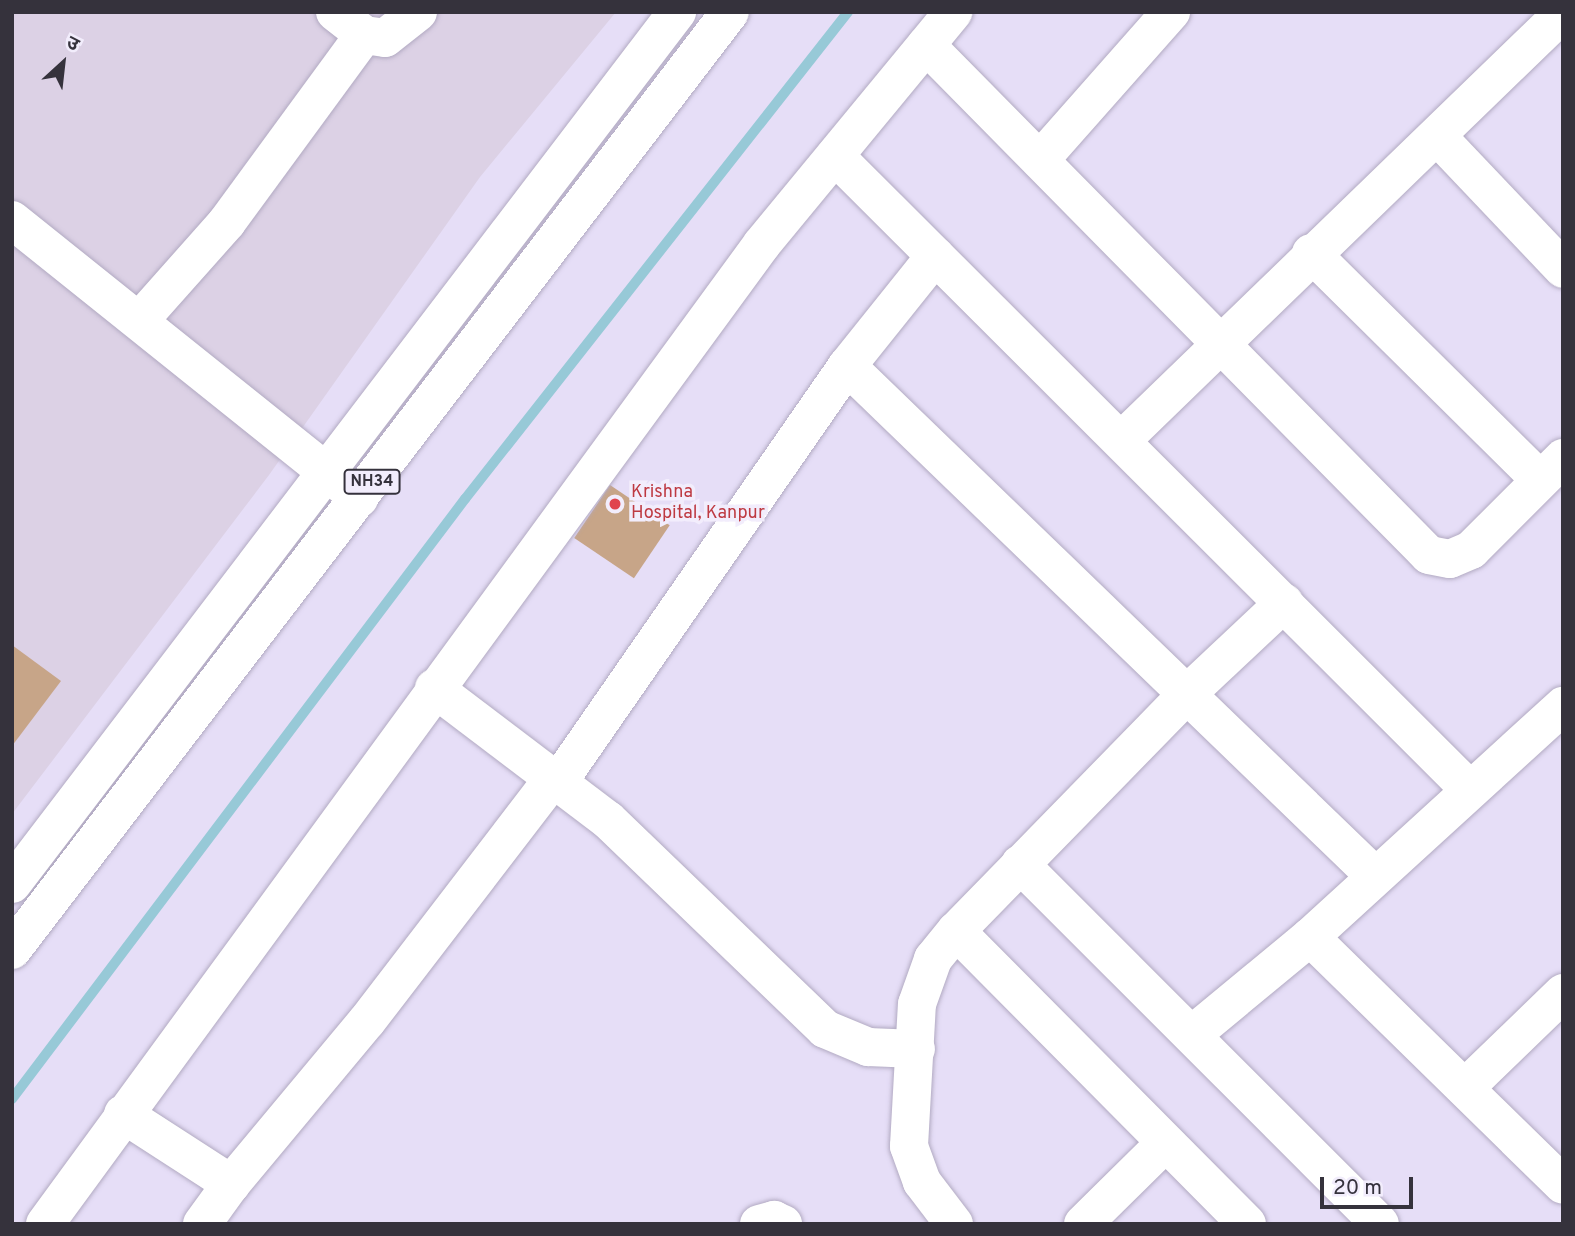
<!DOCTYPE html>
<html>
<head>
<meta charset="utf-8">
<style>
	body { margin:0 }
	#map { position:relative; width:1575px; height:1236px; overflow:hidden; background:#e6def7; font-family:Overpass,"Noto Sans Devanagari",sans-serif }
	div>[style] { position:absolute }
	.industrial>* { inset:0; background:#dcd1e5 }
	.stream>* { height:10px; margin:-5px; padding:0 5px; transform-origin:5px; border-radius:5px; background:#97c9d7 }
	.building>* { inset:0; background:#c7a588; transform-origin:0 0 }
	.roads { filter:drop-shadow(0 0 2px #b2aac2) drop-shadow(0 0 2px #b2aac2) }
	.minor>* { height:38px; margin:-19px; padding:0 19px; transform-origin:19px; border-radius:19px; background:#fff }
	.highway>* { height:38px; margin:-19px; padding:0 19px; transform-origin:19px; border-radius:19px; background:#fff }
	.dots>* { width:19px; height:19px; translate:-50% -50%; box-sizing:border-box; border:4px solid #f2edfc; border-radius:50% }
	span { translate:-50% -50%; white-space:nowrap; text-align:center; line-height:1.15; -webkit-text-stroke:7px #f2edfc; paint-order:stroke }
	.shield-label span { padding:2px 5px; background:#f2edfc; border:2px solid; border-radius:5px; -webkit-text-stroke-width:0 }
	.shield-label { font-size:16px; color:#35323c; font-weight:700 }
	.health-label { font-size:18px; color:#be3a42 }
	.left { translate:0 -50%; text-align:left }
	.frame { position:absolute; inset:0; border:14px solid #35323c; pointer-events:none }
	.north { position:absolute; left:28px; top:28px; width:70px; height:70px; -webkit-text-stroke:5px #f2edfc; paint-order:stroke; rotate:27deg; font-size:19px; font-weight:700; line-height:28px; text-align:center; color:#35323c }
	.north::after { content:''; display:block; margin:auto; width:24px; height:32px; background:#35323c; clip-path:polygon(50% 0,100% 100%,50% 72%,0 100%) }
	.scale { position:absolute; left:1320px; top:1177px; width:93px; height:32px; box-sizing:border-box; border:4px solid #35323c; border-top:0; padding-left:9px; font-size:21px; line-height:24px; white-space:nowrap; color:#35323c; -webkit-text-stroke:5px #f2edfc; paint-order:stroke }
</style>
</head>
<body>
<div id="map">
	<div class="industrial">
		<i style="clip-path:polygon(12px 12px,616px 12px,480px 177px,269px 475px,12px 814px)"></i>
	</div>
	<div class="stream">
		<i style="left:12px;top:1099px;width:752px;rotate:-52.95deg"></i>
		<i style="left:465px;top:499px;width:620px;rotate:-51.82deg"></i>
	</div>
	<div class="building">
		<i style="left:610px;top:485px;width:72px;height:64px;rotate:34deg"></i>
		<i style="clip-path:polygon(12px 645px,61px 681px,12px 746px)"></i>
	</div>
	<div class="roads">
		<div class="minor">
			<i style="left:335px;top:12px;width:37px;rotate:38deg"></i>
			<i style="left:364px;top:35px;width:21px;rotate:8deg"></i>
			<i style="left:385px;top:38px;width:42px;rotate:-38.2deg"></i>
			<i style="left:926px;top:45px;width:716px;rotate:45.4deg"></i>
			<i style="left:1429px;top:555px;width:21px;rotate:11deg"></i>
			<i style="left:1450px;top:559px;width:23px;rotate:-23deg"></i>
			<i style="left:1471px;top:550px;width:130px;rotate:-45deg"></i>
			<i style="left:1437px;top:136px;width:183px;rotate:46.5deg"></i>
			<i style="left:835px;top:156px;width:897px;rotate:44.95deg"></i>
			<i style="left:1040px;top:160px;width:198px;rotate:-48.5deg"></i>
			<i style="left:12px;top:220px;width:445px;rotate:38.7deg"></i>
			<i style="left:1311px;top:253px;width:322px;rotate:44.7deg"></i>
			<i style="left:140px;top:320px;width:131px;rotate:-48.4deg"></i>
			<i style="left:227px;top:222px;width:232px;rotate:-53.8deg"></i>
			<i style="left:847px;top:366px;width:734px;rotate:44.01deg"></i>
			<i style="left:1122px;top:440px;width:614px;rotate:-44.08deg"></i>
			<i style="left:434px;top:688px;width:218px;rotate:37.2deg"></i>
			<i style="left:608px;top:820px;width:301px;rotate:43.9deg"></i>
			<i style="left:825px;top:1029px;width:47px;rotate:22.7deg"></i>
			<i style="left:868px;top:1047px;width:48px;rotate:2.4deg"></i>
			<i style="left:559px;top:781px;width:505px;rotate:-55.24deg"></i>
			<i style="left:847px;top:366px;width:141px;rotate:-51.3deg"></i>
			<i style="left:1020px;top:864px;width:509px;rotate:45deg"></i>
			<i style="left:1310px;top:937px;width:354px;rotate:44.4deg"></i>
			<i style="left:1194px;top:1033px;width:151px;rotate:-39.6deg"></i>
			<i style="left:1310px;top:937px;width:343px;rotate:-42.4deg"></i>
			<i style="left:1466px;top:1087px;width:135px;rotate:-44.1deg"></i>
			<i style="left:123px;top:1114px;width:129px;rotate:32.9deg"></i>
			<i style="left:231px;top:1184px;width:212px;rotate:-50.2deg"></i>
			<i style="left:367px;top:1021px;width:307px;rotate:-52.5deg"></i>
			<i style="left:45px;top:1224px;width:1214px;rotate:-53.81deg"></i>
			<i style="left:762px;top:244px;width:301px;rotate:-50.5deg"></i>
			<i style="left:202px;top:1224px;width:49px;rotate:-54.1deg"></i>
			<i style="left:759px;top:1224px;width:16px;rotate:-15deg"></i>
			<i style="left:774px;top:1220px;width:10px;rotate:24deg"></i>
			<i style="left:954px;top:1224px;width:53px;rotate:-127.3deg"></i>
			<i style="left:922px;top:1182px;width:38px;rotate:-110deg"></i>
			<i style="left:909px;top:1146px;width:142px;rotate:-86.8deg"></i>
			<i style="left:917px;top:1004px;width:48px;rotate:-70.4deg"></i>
			<i style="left:933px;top:959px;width:36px;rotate:-51deg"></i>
			<i style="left:1083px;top:1224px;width:115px;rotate:-44.6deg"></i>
			<i style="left:1247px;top:1224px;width:413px;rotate:-134.8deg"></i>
			<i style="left:956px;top:931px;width:332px;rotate:-45.7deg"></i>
			<i style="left:1188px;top:693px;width:132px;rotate:-43.2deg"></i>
		</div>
		<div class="highway">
			<i style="left:12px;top:884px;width:1097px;rotate:-52.67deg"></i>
			<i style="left:12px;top:950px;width:1181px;rotate:-52.57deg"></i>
		</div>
	</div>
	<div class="dots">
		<i style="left:615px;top:504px;background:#e0444e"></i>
	</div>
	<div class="shield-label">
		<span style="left:372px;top:482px">NH34</span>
	</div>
	<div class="health-label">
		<span class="left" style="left:631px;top:504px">Krishna<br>Hospital, Kanpur</span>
	</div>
	<div class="frame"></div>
	<div class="north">उ</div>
	<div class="scale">20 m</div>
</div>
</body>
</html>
